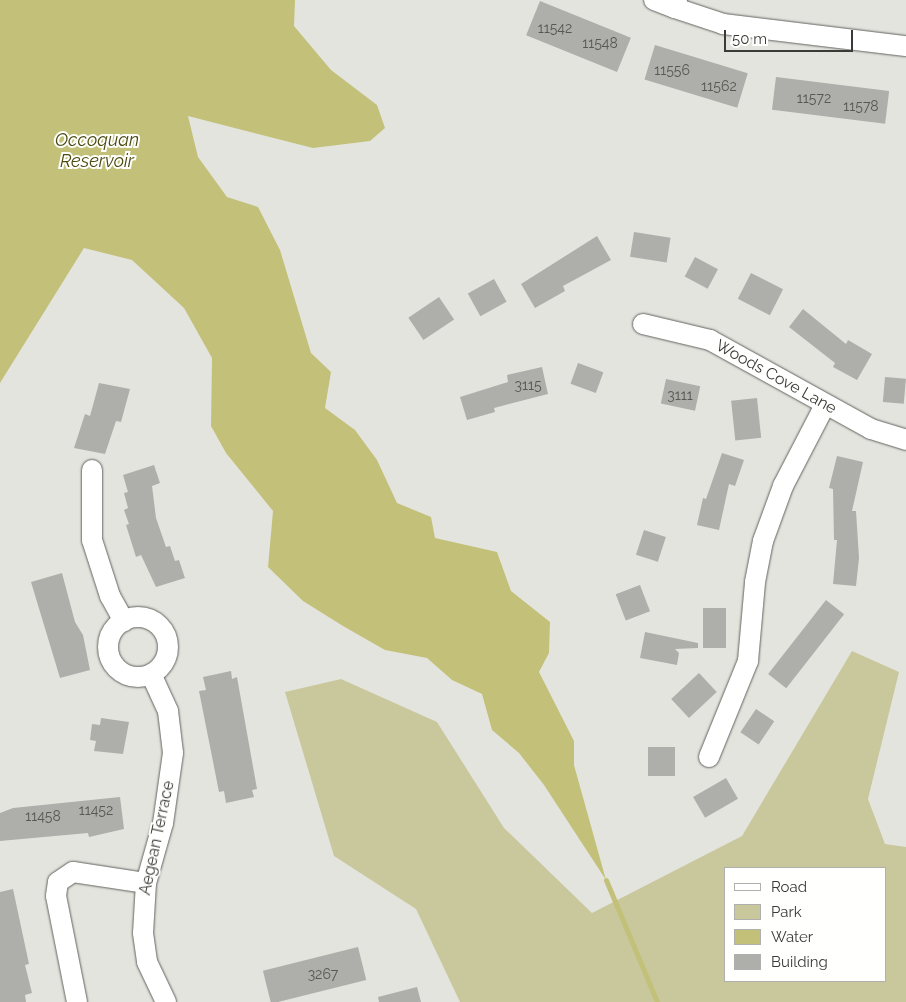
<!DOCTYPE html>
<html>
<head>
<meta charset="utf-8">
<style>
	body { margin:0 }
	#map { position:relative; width:906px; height:1002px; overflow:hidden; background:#e4e4df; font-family:Raleway,sans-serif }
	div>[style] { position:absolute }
	.green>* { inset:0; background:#c9c89c }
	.water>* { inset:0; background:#c3c179 }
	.stream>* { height:5px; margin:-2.5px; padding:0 2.5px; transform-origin:2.5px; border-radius:2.5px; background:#c3c179 }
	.building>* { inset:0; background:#aeaeaa; transform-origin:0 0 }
	.roads { filter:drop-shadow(0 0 1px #63635f) drop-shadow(0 0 1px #63635f) }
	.minor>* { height:20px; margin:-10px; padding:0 10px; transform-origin:10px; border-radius:10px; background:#fff }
	.minor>.ring { margin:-10px; padding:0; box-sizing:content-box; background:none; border:20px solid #fff; border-radius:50% }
	span { translate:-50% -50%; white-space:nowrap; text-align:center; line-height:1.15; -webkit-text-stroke:4px #fffffe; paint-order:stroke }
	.number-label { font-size:14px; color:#575755 }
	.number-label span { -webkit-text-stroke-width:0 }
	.street-label { font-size:16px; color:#3a3a39 }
	.water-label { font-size:18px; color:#4c4a12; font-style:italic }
	.legend { position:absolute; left:724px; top:867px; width:162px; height:115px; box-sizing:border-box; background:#fffffe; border:1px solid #b0b0af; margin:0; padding:6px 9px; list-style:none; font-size:15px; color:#3a3a39 }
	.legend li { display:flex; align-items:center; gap:10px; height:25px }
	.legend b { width:25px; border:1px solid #b0b0af }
	.scale { position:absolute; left:724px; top:30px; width:129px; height:22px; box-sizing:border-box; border:2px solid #3a3a39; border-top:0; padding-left:6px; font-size:15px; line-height:18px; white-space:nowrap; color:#3a3a39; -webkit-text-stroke:4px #fffffe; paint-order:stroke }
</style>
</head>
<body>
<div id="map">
	<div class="green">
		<i style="clip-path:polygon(evenodd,852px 651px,899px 672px,868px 799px,885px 844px,906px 847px,906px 1002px,460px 1002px,416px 909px,334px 856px,285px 692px,341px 679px,437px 722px,504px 828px,592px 913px,742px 836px,852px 651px,725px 868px,885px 868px,885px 981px,725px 981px,725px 868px)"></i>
	</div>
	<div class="water">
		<i style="clip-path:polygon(0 0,295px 0,294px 26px,331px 70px,377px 105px,385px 128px,370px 141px,313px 148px,188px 116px,198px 157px,227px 197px,258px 207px,280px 250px,311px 353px,331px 372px,325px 408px,355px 430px,377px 460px,397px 503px,431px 517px,435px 538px,497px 552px,511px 591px,550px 622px,549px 653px,539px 672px,574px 741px,574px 765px,606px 880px,544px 785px,519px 753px,492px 730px,482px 694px,452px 680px,427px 658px,385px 650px,343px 626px,303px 601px,268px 567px,273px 511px,226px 453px,211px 426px,212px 358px,184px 308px,132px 260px,84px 248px,0 383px)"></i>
	</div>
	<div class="stream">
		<i style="left:606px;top:880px;width:132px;rotate:67.3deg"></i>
	</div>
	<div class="building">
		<i style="left:540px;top:1px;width:98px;height:37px;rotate:22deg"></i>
		<i style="left:655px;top:45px;width:97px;height:36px;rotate:17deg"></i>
		<i style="left:776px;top:77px;width:114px;height:33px;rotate:7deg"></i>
		<i style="left:634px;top:232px;width:37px;height:25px;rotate:9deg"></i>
		<i style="clip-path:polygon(597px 236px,611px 260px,563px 286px,565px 291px,535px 308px,521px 284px)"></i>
		<i style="left:695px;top:257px;width:26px;height:22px;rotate:28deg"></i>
		<i style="left:751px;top:273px;width:36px;height:29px;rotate:27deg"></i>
		<i style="left:494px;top:279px;width:26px;height:30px;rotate:61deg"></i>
		<i style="left:439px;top:297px;width:27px;height:37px;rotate:56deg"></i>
		<i style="clip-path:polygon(803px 309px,846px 344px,848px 340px,872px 354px,857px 380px,833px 367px,835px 363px,789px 327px)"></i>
		<i style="left:578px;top:363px;width:27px;height:22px;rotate:20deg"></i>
		<i style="clip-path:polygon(542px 367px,548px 394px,494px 408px,495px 412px,467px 420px,460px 397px,508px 382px,507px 375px)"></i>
		<i style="left:885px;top:377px;width:21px;height:25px;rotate:5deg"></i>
		<i style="left:666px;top:379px;width:35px;height:25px;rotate:12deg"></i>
		<i style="clip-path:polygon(99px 383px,130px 389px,121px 422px,116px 421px,105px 454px,74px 448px,85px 414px,90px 416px)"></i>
		<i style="left:757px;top:398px;width:40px;height:26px;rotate:84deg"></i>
		<i style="clip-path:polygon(722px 453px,744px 460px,735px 486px,729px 484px,719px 530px,697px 525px,703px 498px,706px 499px)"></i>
		<i style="clip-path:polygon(837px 456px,863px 462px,852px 511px,856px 511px,859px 558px,856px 586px,833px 584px,837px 540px,834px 540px,833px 489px,829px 488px)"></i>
		<i style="clip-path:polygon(154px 465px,160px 483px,152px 486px,156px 518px,166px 547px,170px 546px,175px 561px,179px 560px,185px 578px,156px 587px,141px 555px,136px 557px,126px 525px,129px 524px,124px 510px,128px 508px,124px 493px,128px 492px,123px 475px)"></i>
		<i style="left:644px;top:530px;width:23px;height:26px;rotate:18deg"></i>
		<i style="clip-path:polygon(62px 573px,75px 622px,83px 635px,90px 670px,60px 678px,31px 582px)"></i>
		<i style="left:640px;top:585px;width:28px;height:26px;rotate:69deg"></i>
		<i style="left:826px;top:600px;width:23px;height:94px;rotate:38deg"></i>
		<i style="left:703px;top:608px;width:23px;height:40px"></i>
		<i style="clip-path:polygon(645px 632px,698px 643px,698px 648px,675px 649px,679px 653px,677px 665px,640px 658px)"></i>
		<i style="clip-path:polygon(231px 671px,232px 679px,237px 677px,257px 789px,252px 790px,254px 797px,226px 803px,224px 791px,219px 792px,199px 691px,206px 690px,203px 677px)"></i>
		<i style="left:699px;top:673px;width:26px;height:38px;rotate:47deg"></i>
		<i style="left:756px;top:709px;width:22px;height:28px;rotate:34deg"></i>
		<i style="clip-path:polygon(101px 718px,129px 722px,123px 754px,94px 751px,96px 741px,90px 740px,92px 724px,100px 725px)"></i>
		<i style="left:675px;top:747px;width:29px;height:27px;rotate:90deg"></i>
		<i style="left:726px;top:778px;width:24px;height:38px;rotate:60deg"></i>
		<i style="clip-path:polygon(120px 797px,124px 829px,89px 837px,88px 833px,0 841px,0 813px,13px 808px)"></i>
		<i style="clip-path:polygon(13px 889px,29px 964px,25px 965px,32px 993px,25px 995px,26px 1002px,0 1002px,0 892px)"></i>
		<i style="left:358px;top:947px;width:34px;height:98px;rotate:76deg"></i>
		<i style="clip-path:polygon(417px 987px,421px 1002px,379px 1002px,378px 997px)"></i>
	</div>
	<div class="roads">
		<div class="minor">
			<i style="left:654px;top:0;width:22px;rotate:21deg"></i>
			<i style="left:675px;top:8px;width:8px;rotate:-76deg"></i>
			<i style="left:675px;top:8px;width:51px;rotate:18.4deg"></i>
			<i style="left:723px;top:24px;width:184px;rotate:6.9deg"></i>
			<i style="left:643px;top:324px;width:69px;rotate:13.4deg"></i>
			<i style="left:710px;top:340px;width:184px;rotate:28.9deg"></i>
			<i style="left:871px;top:429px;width:37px;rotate:17deg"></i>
			<i style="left:92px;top:470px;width:70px;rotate:90deg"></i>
			<i style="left:92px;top:540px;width:59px;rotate:72.2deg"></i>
			<i style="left:110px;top:596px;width:29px;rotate:61deg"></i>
			<i class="ring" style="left:108px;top:617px;width:40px;height:40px"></i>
			<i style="left:151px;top:674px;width:41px;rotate:65.3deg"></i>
			<i style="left:168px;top:711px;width:42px;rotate:83.2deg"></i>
			<i style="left:173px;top:753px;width:71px;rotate:98.1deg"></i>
			<i style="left:163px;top:823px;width:62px;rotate:105.8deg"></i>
			<i style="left:146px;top:883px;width:50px;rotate:93.4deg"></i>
			<i style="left:143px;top:933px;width:29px;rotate:82deg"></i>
			<i style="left:147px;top:962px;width:44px;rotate:64.6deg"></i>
			<i style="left:709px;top:757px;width:104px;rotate:-67.9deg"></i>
			<i style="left:748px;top:661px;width:79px;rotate:-84.9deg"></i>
			<i style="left:755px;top:582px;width:42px;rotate:-79deg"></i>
			<i style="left:763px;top:541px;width:59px;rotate:-70deg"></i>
			<i style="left:783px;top:486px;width:91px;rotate:-62.6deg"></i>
			<i style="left:77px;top:1002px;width:108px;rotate:-101.2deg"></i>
			<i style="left:56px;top:896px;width:14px;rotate:-82deg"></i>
			<i style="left:58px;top:882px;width:18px;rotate:-34deg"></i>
			<i style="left:73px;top:872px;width:74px;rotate:8.6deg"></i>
		</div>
	</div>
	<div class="number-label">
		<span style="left:555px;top:28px">11542</span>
		<span style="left:600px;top:43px">11548</span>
		<span style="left:672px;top:70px">11556</span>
		<span style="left:719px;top:86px">11562</span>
		<span style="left:814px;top:98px">11572</span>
		<span style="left:861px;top:106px">11578</span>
		<span style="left:528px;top:385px">3115</span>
		<span style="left:680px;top:395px">3111</span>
		<span style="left:96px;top:810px">11452</span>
		<span style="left:43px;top:816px">11458</span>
		<span style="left:323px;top:974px">3267</span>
	</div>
	<div class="street-label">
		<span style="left:776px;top:377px;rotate:29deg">Woods Cove Lane</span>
		<span style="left:157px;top:838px;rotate:-78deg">Aegean Terrace</span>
	</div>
	<div class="water-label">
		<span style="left:97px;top:151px">Occoquan<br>Reservoir</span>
	</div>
	<ul class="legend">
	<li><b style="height:6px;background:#fff"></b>Road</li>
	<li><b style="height:14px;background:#c9c89c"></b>Park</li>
	<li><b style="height:14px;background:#c3c179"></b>Water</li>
	<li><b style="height:14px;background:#aeaeaa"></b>Building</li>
	</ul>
	<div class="scale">50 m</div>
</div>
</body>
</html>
